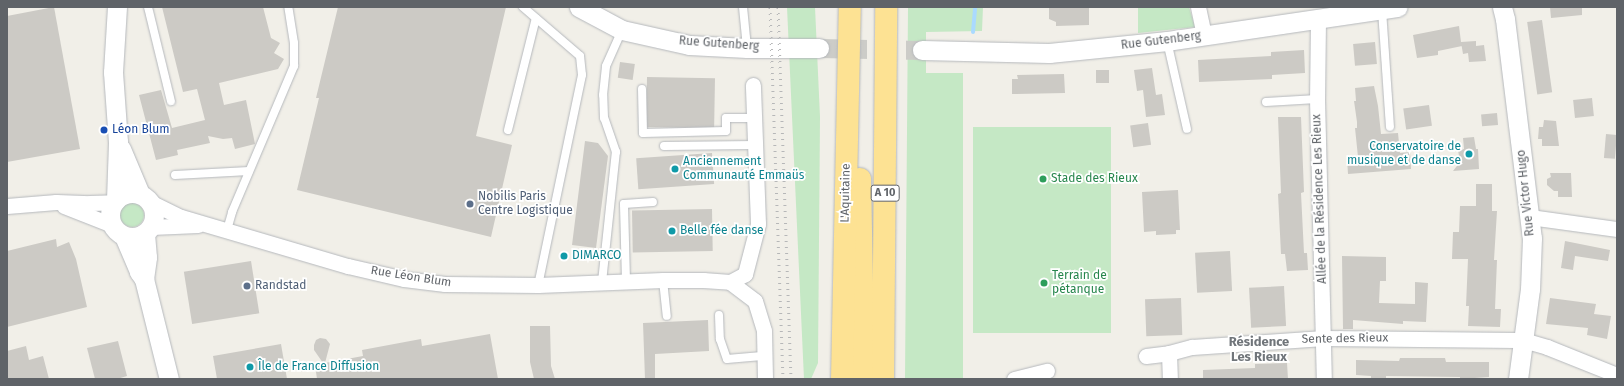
<!DOCTYPE html>
<html>
<head>
<meta charset="utf-8">
<style>
	body { margin:0 }
	#map { position:relative; width:1624px; height:386px; overflow:hidden; background:#f1efe8; font-family:"Fira Sans",sans-serif }
	div>[style] { position:absolute }
	.green>* { inset:0; background:#c5e8c5; transform-origin:0 0 }
	.round { border-radius:50% }
	.stream>* { height:4px; margin:-2px; padding:0 2px; transform-origin:2px; border-radius:2px; background:#aadaff }
	.building>* { inset:0; background:#cccac5; transform-origin:0 0 }
	.tertiary-tunnel>* { height:19px; margin-top:-9.5px; transform-origin:0; background:repeating-linear-gradient(90deg,#ccccc8 0 19px,transparent 0 29px) }
	.roads { filter:drop-shadow(0 0 1px #b5b8bc) drop-shadow(0 0 1px #b5b8bc) }
	.service>* { height:8px; margin:-4px; padding:0 4px; transform-origin:4px; border-radius:4px; background:#fff }
	.minor>* { height:15px; margin:-7.5px; padding:0 7.5px; transform-origin:7.5px; border-radius:7.5px; background:#fff }
	.tertiary>* { height:19px; margin:-9.5px; padding:0 9.5px; transform-origin:9.5px; border-radius:9.5px; background:#fff }
	.tertiary>.ring { margin:-9.5px; padding:0; box-sizing:content-box; background:none; border:19px solid #fff; border-radius:50% }
	.motorway>* { height:22px; margin:-11px; padding:0 11px; transform-origin:11px; border-radius:11px; background:#fde293 }
	.rail>* { height:3px; margin-top:-1.5px; transform-origin:0; background:repeating-linear-gradient(90deg,#b6b7b8 0 1px,transparent 0 6px) }
	.dots>* { width:11px; height:11px; translate:-50% -50%; box-sizing:border-box; border:2px solid #fff; border-radius:50% }
	span { translate:-50% -50%; white-space:nowrap; text-align:center; line-height:1.15; -webkit-text-stroke:3.5px #fff; paint-order:stroke }
	.shield-label span { padding:1px 3px; background:#fff; border:1px solid; border-radius:3px; -webkit-text-stroke-width:0 }
	.shield-label { font-size:11px; color:#5f6368; font-weight:700 }
	.street-label { font-size:12px; color:#5f6368 }
	.transit-label { font-size:12px; color:#164399 }
	.left { translate:0 -50%; text-align:left }
	.culture-label { font-size:12px; color:#0d838f }
	.right { translate:-100% -50%; text-align:right }
	.leisure-label { font-size:12px; color:#27864d }
	.service-label { font-size:12px; color:#4e5e75 }
	.neighbourhood-label { font-size:13px; color:#70757a; font-weight:700 }
	.frame { position:absolute; inset:0; border:8px solid #5f6368; pointer-events:none }
</style>
</head>
<body>
<div id="map">
	<div class="green">
		<i style="clip-path:polygon(787px 7px,815px 7px,820px 117px,818px 363px,811px 379px,804px 379px)"></i>
		<i style="clip-path:polygon(908px 7px,983px 7px,982px 31px,926px 32px,926px 73px,963px 73px,963px 379px,905px 379px)"></i>
		<i style="clip-path:polygon(1138px 7px,1189px 7px,1195px 27px,1138px 33px)"></i>
		<i style="left:1111px;top:127px;width:206px;height:138px;rotate:90deg"></i>
		<i class="round" style="left:120px;top:203px;width:24px;height:24px"></i>
	</div>
	<div class="stream">
		<i style="left:973px;top:32px;width:25px;rotate:-85deg"></i>
	</div>
	<div class="building">
		<i style="clip-path:polygon(54px 7px,80px 149px,7px 162px,7px 16px)"></i>
		<i style="clip-path:polygon(162px 7px,263px 7px,271px 38px,280px 43px,274px 53px,284px 59px,278px 69px,219px 83px,224px 105px,246px 100px,255px 144px,235px 149px,232px 138px,223px 139px,208px 136px,210px 143px,177px 150px,178px 155px,156px 160px,139px 95px,161px 90px,172px 128px,205px 120px,197px 89px,183px 92px)"></i>
		<i style="clip-path:polygon(338px 7px,506px 7px,476px 136px,512px 145px,491px 237px,297px 190px,319px 98px,316px 98px)"></i>
		<i style="clip-path:polygon(1049px 7px,1089px 7px,1089px 25px,1056px 26px,1056px 22px,1049px 19px)"></i>
		<i style="clip-path:polygon(1550px 7px,1582px 7px,1582px 15px,1551px 18px)"></i>
		<i style="left:1542px;top:20px;width:73px;height:15px;rotate:82deg"></i>
		<i style="clip-path:polygon(1459px 26px,1461px 42px,1476px 41px,1476px 46px,1484px 45px,1486px 61px,1469px 62px,1468px 53px,1463px 54px,1461px 42px,1462px 46px,1438px 51px,1438px 55px,1417px 58px,1413px 35px)"></i>
		<i style="left:1375px;top:42px;width:22px;height:22px;rotate:85deg"></i>
		<i style="clip-path:polygon(1304px 50px,1305px 73px,1272px 75px,1272px 79px,1199px 82px,1198px 60px,1271px 56px,1271px 52px)"></i>
		<i style="left:620px;top:62px;width:15px;height:16px;rotate:8deg"></i>
		<i style="clip-path:polygon(1152px 68px,1156px 95px,1162px 94px,1165px 115px,1146px 117px,1143px 90px,1137px 91px,1134px 70px)"></i>
		<i style="left:1096px;top:70px;width:13px;height:13px"></i>
		<i style="clip-path:polygon(1064px 74px,1065px 93px,1012px 94px,1012px 79px,1018px 79px,1017px 75px)"></i>
		<i style="left:647px;top:77px;width:68px;height:50px;rotate:1deg"></i>
		<i style="clip-path:polygon(1374px 86px,1378px 106px,1381px 134px,1398px 133px,1400px 153px,1410px 152px,1411px 169px,1348px 174px,1347px 158px,1358px 157px,1355px 128px,1357px 128px,1357px 122px,1354px 101px,1356px 101px,1355px 88px)"></i>
		<i style="left:1592px;top:98px;width:18px;height:19px;rotate:84deg"></i>
		<i style="left:1429px;top:105px;width:21px;height:26px;rotate:82deg"></i>
		<i style="left:1497px;top:113px;width:12px;height:16px;rotate:85deg"></i>
		<i style="clip-path:polygon(1278px 117px,1301px 117px,1304px 192px,1301px 193px,1304px 253px,1307px 253px,1308px 270px,1287px 271px,1285px 254px,1281px 254px,1278px 194px,1281px 193px)"></i>
		<i style="clip-path:polygon(1544px 120px,1556px 121px,1559px 146px,1542px 146px,1542px 139px,1538px 139px,1539px 127px,1543px 127px)"></i>
		<i style="left:1148px;top:123px;width:22px;height:18px;rotate:82deg"></i>
		<i style="left:1606px;top:134px;width:11px;height:24px;rotate:5deg"></i>
		<i style="clip-path:polygon(1474px 137px,1476px 149px,1478px 149px,1479px 169px,1453px 171px,1460px 162px,1458px 150px,1464px 149px,1463px 138px)"></i>
		<i style="clip-path:polygon(585px 141px,598px 143px,608px 156px,596px 248px,572px 245px)"></i>
		<i style="left:712px;top:153px;width:31px;height:76px;rotate:86deg"></i>
		<i style="clip-path:polygon(1550px 173px,1571px 173px,1572px 197px,1558px 197px,1558px 191px,1554px 191px,1547px 185px,1547px 179px,1551px 177px)"></i>
		<i style="clip-path:polygon(1476px 184px,1492px 184px,1492px 211px,1497px 211px,1494px 260px,1497px 260px,1495px 309px,1501px 309px,1500px 327px,1468px 326px,1469px 306px,1466px 306px,1468px 259px,1452px 259px,1453px 232px,1459px 232px,1460px 206px,1476px 206px)"></i>
		<i style="clip-path:polygon(1178px 190px,1180px 230px,1176px 230px,1176px 234px,1156px 235px,1156px 231px,1144px 232px,1142px 192px)"></i>
		<i style="left:712px;top:209px;width:42px;height:80px;rotate:89deg"></i>
		<i style="clip-path:polygon(56px 239px,57px 247px,69px 242px,76px 259px,87px 307px,7px 327px,7px 251px)"></i>
		<i style="clip-path:polygon(1565px 241px,1610px 250px,1608px 261px,1575px 256px,1573px 270px,1561px 268px)"></i>
		<i style="left:1230px;top:251px;width:40px;height:35px;rotate:87deg"></i>
		<i style="clip-path:polygon(1342px 256px,1386px 257px,1386px 281px,1380px 281px,1379px 303px,1415px 304px,1415px 282px,1428px 283px,1426px 322px,1403px 321px,1403px 324px,1353px 320px,1353px 329px,1343px 329px)"></i>
		<i style="left:251px;top:261px;width:53px;height:68px;rotate:81deg"></i>
		<i style="left:1284px;top:286px;width:40px;height:35px;rotate:87deg"></i>
		<i style="left:1181px;top:298px;width:37px;height:36px;rotate:88deg"></i>
		<i style="clip-path:polygon(1550px 298px,1596px 304px,1594px 314px,1611px 316px,1607px 339px,1587px 335px,1588px 328px,1546px 324px)"></i>
		<i style="clip-path:polygon(708px 320px,709px 351px,655px 354px,655px 379px,645px 379px,643px 323px)"></i>
		<i style="clip-path:polygon(530px 326px,550px 326px,551px 366px,555px 379px,534px 379px,530px 362px)"></i>
		<i style="clip-path:polygon(490px 334px,498px 379px,317px 379px,315px 365px,323px 363px,314px 350px,314px 345px,316px 340px,320px 338px,326px 339px,330px 344px,325px 363px,363px 356px,362px 350px,421px 339px,422px 346px)"></i>
		<i style="clip-path:polygon(118px 341px,127px 376px,117px 379px,95px 379px,87px 348px)"></i>
		<i style="clip-path:polygon(281px 344px,287px 379px,217px 379px,213px 356px)"></i>
		<i style="clip-path:polygon(26px 346px,29px 360px,43px 356px,49px 379px,7px 379px,7px 351px)"></i>
		<i style="clip-path:polygon(1400px 358px,1445px 358px,1446px 362px,1489px 362px,1489px 377px,1460px 379px,1460px 377px,1386px 376px,1386px 378px,1371px 378px,1371px 376px,1356px 375px,1356px 360px,1399px 361px)"></i>
		<i style="clip-path:polygon(1287px 363px,1288px 379px,1203px 379px,1203px 370px,1255px 368px,1255px 364px)"></i>
	</div>
	<div class="tertiary-tunnel">
		<i style="left:819px;top:48px;width:103px;rotate:1.1deg"></i>
	</div>
	<div class="roads">
		<div class="service">
			<i style="left:148px;top:7px;width:97px;rotate:76.3deg"></i>
			<i style="left:523px;top:7px;width:75px;rotate:40.7deg"></i>
			<i style="left:580px;top:56px;width:19px;rotate:84deg"></i>
			<i style="left:582px;top:75px;width:215px;rotate:101.8deg"></i>
			<i style="left:743px;top:7px;width:41px;rotate:84.4deg"></i>
			<i style="left:1382px;top:10px;width:117px;rotate:86.1deg"></i>
			<i style="left:1167px;top:41px;width:90px;rotate:77.2deg"></i>
			<i style="left:642px;top:89px;width:44px;rotate:88.7deg"></i>
			<i style="left:643px;top:133px;width:83px;rotate:-1.4deg"></i>
			<i style="left:726px;top:131px;width:13px;rotate:-90deg"></i>
			<i style="left:726px;top:118px;width:28px"></i>
			<i style="left:1266px;top:102px;width:51px;rotate:-3.4deg"></i>
			<i style="left:508px;top:130px;width:115px;rotate:-76deg"></i>
			<i style="left:664px;top:146px;width:91px;rotate:-0.6deg"></i>
			<i style="left:175px;top:175px;width:74px;rotate:-3.1deg"></i>
			<i style="left:227px;top:230px;width:19px;rotate:-74deg"></i>
			<i style="left:232px;top:212px;width:159px;rotate:-67deg"></i>
			<i style="left:294px;top:66px;width:23px;rotate:-90deg"></i>
			<i style="left:294px;top:43px;width:36px;rotate:-99deg"></i>
			<i style="left:663px;top:280px;width:36px;rotate:84deg"></i>
			<i style="left:626px;top:281px;width:77px;rotate:-91.5deg"></i>
			<i style="left:624px;top:204px;width:29px;rotate:-4deg"></i>
			<i style="left:602px;top:282px;width:131px;rotate:-83.9deg"></i>
			<i style="left:616px;top:152px;width:36px;rotate:-109deg"></i>
			<i style="left:604px;top:118px;width:23px;rotate:-92deg"></i>
			<i style="left:603px;top:95px;width:29px;rotate:-84deg"></i>
			<i style="left:606px;top:66px;width:39px;rotate:-66deg"></i>
			<i style="left:719px;top:315px;width:24px;rotate:88deg"></i>
			<i style="left:720px;top:339px;width:21px;rotate:71deg"></i>
			<i style="left:727px;top:359px;width:38px;rotate:-5deg"></i>
		</div>
		<div class="minor">
			<i style="left:1198px;top:7px;width:30px;rotate:78deg"></i>
			<i style="left:1318px;top:20px;width:79px;rotate:90.7deg"></i>
			<i style="left:1317px;top:99px;width:280px;rotate:88.6deg"></i>
			<i style="left:150px;top:202px;width:34px;rotate:26deg"></i>
			<i style="left:181px;top:217px;width:174px;rotate:16.4deg"></i>
			<i style="left:348px;top:266px;width:57px;rotate:13.1deg"></i>
			<i style="left:404px;top:279px;width:41px;rotate:7deg"></i>
			<i style="left:445px;top:284px;width:93px;rotate:0.6deg"></i>
			<i style="left:538px;top:285px;width:125px;rotate:-2.3deg"></i>
			<i style="left:663px;top:280px;width:40px"></i>
			<i style="left:703px;top:280px;width:27px;rotate:4deg"></i>
			<i style="left:730px;top:282px;width:31px;rotate:37deg"></i>
			<i style="left:755px;top:301px;width:31px;rotate:73deg"></i>
			<i style="left:764px;top:331px;width:48px;rotate:88.8deg"></i>
			<i style="left:7px;top:206px;width:49px;rotate:-4.7deg"></i>
			<i style="left:56px;top:202px;width:34px;rotate:2deg"></i>
			<i style="left:90px;top:203px;width:24px;rotate:-2deg"></i>
			<i style="left:64px;top:206px;width:52px;rotate:21.6deg"></i>
			<i style="left:1530px;top:217px;width:88px;rotate:7.9deg"></i>
			<i style="left:151px;top:227px;width:47px;rotate:-2.4deg"></i>
			<i style="left:730px;top:282px;width:17px;rotate:-28deg"></i>
			<i style="left:745px;top:274px;width:52px;rotate:-75.4deg"></i>
			<i style="left:758px;top:224px;width:139px;rotate:-92.1deg"></i>
			<i style="left:1169px;top:353px;width:26px;rotate:88deg"></i>
			<i style="left:1146px;top:356px;width:23px;rotate:-7deg"></i>
			<i style="left:1169px;top:353px;width:24px;rotate:-15deg"></i>
			<i style="left:1192px;top:347px;width:132px;rotate:-3.9deg"></i>
			<i style="left:1324px;top:338px;width:199px;rotate:0.6deg"></i>
			<i style="left:1523px;top:340px;width:25px;rotate:16deg"></i>
			<i style="left:1547px;top:347px;width:75px;rotate:21.8deg"></i>
			<i style="left:1014px;top:379px;width:34px;rotate:-14deg"></i>
		</div>
		<div class="tertiary">
			<i style="left:579px;top:7px;width:49px;rotate:28.1deg"></i>
			<i style="left:622px;top:30px;width:69px;rotate:12.6deg"></i>
			<i style="left:689px;top:45px;width:58px;rotate:3deg"></i>
			<i style="left:747px;top:48px;width:72px"></i>
			<i style="left:1502px;top:7px;width:12px;rotate:76deg"></i>
			<i style="left:1505px;top:19px;width:221px;rotate:83deg"></i>
			<i style="left:1532px;top:238px;width:51px;rotate:92.2deg"></i>
			<i style="left:1530px;top:289px;width:91px;rotate:97.6deg"></i>
			<i style="left:922px;top:50px;width:127px;rotate:1.4deg"></i>
			<i style="left:1049px;top:53px;width:119px;rotate:-5.8deg"></i>
			<i style="left:1167px;top:41px;width:233px;rotate:-8.4deg"></i>
			<i style="left:121px;top:149px;width:49px;rotate:67.1deg"></i>
			<i class="ring" style="left:110px;top:193px;width:25px;height:25px"></i>
			<i style="left:116px;top:200px;width:58px;rotate:-88deg"></i>
			<i style="left:118px;top:142px;width:70px;rotate:-94.1deg"></i>
			<i style="left:113px;top:72px;width:65px;rotate:-86.5deg"></i>
			<i style="left:124px;top:236px;width:39px;rotate:67deg"></i>
			<i style="left:139px;top:272px;width:9px;rotate:54deg"></i>
			<i style="left:144px;top:279px;width:103px;rotate:76deg"></i>
			<i style="left:144px;top:279px;width:22px;rotate:-82deg"></i>
			<i style="left:147px;top:257px;width:23px;rotate:-95deg"></i>
		</div>
		<div class="motorway">
			<i style="left:860px;top:179px;width:200px;rotate:88.9deg"></i>
			<i style="left:842px;top:379px;width:372px;rotate:-88.8deg"></i>
			<i style="left:883px;top:379px;width:372px;rotate:-89.5deg"></i>
		</div>
	</div>
	<div class="rail">
		<i style="left:770px;top:7px;width:372px;rotate:88deg"></i>
		<i style="left:778px;top:7px;width:372px;rotate:88deg"></i>
	</div>
	<div class="dots">
		<i style="left:104px;top:130px;background:#1a4fb4"></i>
		<i style="left:1469px;top:154px;background:#0f9aa8"></i>
		<i style="left:675px;top:169px;background:#0f9aa8"></i>
		<i style="left:1043px;top:179px;background:#2e9e5b"></i>
		<i style="left:470px;top:204px;background:#5c6f8a"></i>
		<i style="left:672px;top:231px;background:#0f9aa8"></i>
		<i style="left:564px;top:256px;background:#0f9aa8"></i>
		<i style="left:1044px;top:283px;background:#2e9e5b"></i>
		<i style="left:247px;top:286px;background:#5c6f8a"></i>
		<i style="left:250px;top:367px;background:#0f9aa8"></i>
	</div>
	<div class="shield-label">
		<span style="left:885px;top:193px">A 10</span>
	</div>
	<div class="street-label">
		<span style="left:1161px;top:41px;rotate:-7deg">Rue Gutenberg</span>
		<span style="left:719px;top:44px;rotate:4deg">Rue Gutenberg</span>
		<span style="left:846px;top:193px;rotate:-89deg">L'Aquitaine</span>
		<span style="left:1526px;top:193px;rotate:-96deg">Rue Victor Hugo</span>
		<span style="left:1320px;top:199px;rotate:-92deg">Allée de la Résidence Les Rieux</span>
		<span style="left:411px;top:277px;rotate:9deg">Rue Léon Blum</span>
		<span style="left:1345px;top:339px;rotate:-1deg">Sente des Rieux</span>
	</div>
	<div class="transit-label">
		<span class="left" style="left:112px;top:130px">Léon Blum</span>
	</div>
	<div class="culture-label">
		<span class="right" style="left:1461px;top:154px">Conservatoire de<br>musique et de danse</span>
		<span class="left" style="left:683px;top:169px">Anciennement<br>Communauté Emmaüs</span>
		<span class="left" style="left:680px;top:231px">Belle fée danse</span>
		<span class="left" style="left:572px;top:256px">DIMARCO</span>
		<span class="left" style="left:258px;top:367px">Île de France Diffusion</span>
	</div>
	<div class="leisure-label">
		<span class="left" style="left:1051px;top:179px">Stade des Rieux</span>
		<span class="left" style="left:1052px;top:283px">Terrain de<br>pétanque</span>
	</div>
	<div class="service-label">
		<span class="left" style="left:478px;top:204px">Nobilis Paris<br>Centre Logistique</span>
		<span class="left" style="left:255px;top:286px">Randstad</span>
	</div>
	<div class="neighbourhood-label">
		<span style="left:1259px;top:350px">Résidence<br>Les Rieux</span>
	</div>
	<div class="frame"></div>
</div>
</body>
</html>
